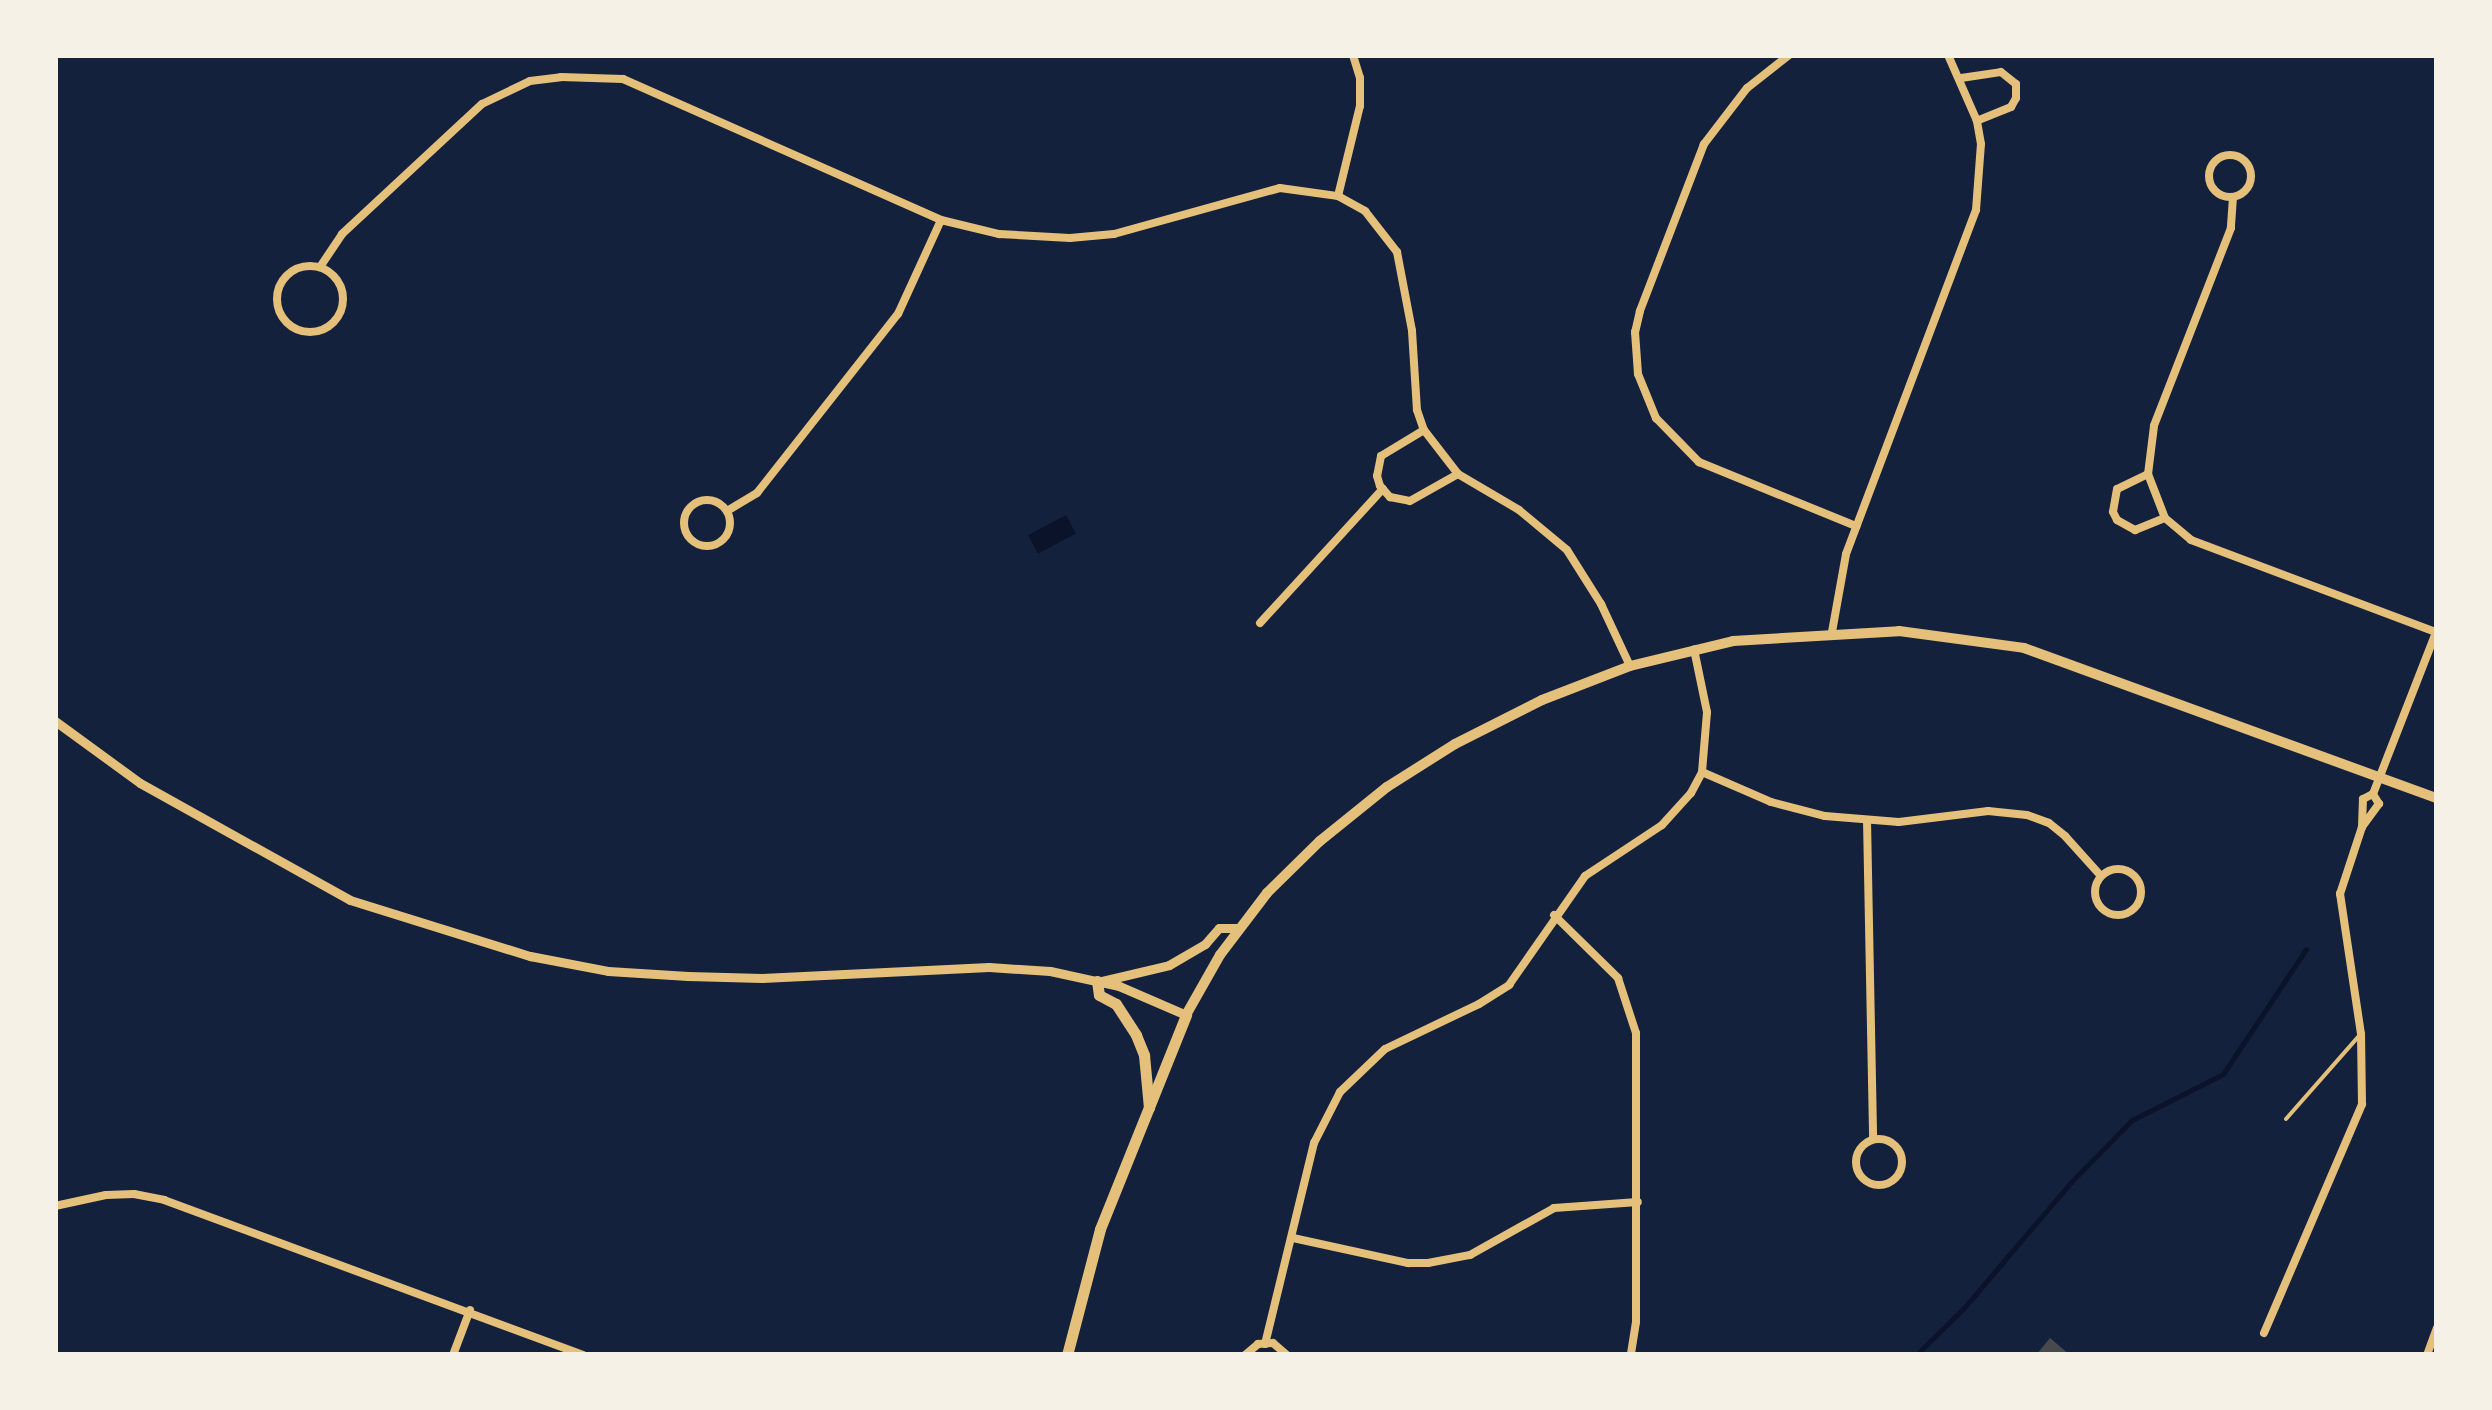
<!DOCTYPE html>
<html>
<head>
<meta charset="utf-8">
<style>
	body { margin:0 }
	#map { position:relative; width:2492px; height:1410px; overflow:hidden; background:#14213d; font-family:"Alegreya Sans",sans-serif }
	div>[style] { position:absolute }
	.water>* { inset:0; background:#0b132b; transform-origin:0 0 }
	.stream>* { height:5px; margin:-2.5px; padding:0 2.5px; transform-origin:2.5px; border-radius:2.5px; background:#0b132b }
	.building>* { inset:0; background:#48494c }
	.service>* { height:4px; margin:-2px; padding:0 2px; transform-origin:2px; border-radius:2px; background:#e5c07b }
	.minor>* { height:8px; margin:-4px; padding:0 4px; transform-origin:4px; border-radius:4px; background:#e5c07b }
	.minor>.ring { margin:-4px; padding:0; box-sizing:content-box; background:none; border:8px solid #e5c07b; border-radius:50% }
	.tertiary>* { height:9px; margin:-4.5px; padding:0 4.5px; transform-origin:4.5px; border-radius:4.5px; background:#e5c07b }
	.secondary>* { height:10px; margin:-5px; padding:0 5px; transform-origin:5px; border-radius:5px; background:#e5c07b }
	.primary>* { height:11px; margin:-5.5px; padding:0 5.5px; transform-origin:5.5px; border-radius:5.5px; background:#e5c07b }
	span { translate:-50% -50%; white-space:nowrap; text-align:center; line-height:1.15; -webkit-text-stroke:10px #f6f1e7; paint-order:stroke }
	.frame { position:absolute; inset:0; border:58px solid #f6f1e7; pointer-events:none }
</style>
</head>
<body>
<div id="map">
	<div class="water">
		<i style="left:1066px;top:515px;width:21px;height:43px;rotate:62deg"></i>
	</div>
	<div class="stream">
		<i style="left:1916px;top:1355px;width:66px;rotate:-44.4deg"></i>
		<i style="left:1963px;top:1309px;width:167px;rotate:-49.6deg"></i>
		<i style="left:2071px;top:1182px;width:87px;rotate:-45.5deg"></i>
		<i style="left:2132px;top:1120px;width:102px;rotate:-26.8deg"></i>
		<i style="left:2223px;top:1074px;width:150px;rotate:-56.4deg"></i>
	</div>
	<div class="building">
		<i style="clip-path:polygon(2050px 1338px,2070px 1355px,2036px 1355px)"></i>
	</div>
	<div class="service">
		<i style="left:2286px;top:1119px;width:111px;rotate:-48.7deg"></i>
	</div>
	<div class="minor">
		<i style="left:1789px;top:55px;width:53px;rotate:141.8deg"></i>
		<i style="left:1747px;top:88px;width:71px;rotate:127.5deg"></i>
		<i style="left:1704px;top:144px;width:179px;rotate:111deg"></i>
		<i style="left:1640px;top:311px;width:22px;rotate:103deg"></i>
		<i style="left:1635px;top:332px;width:42px;rotate:85.9deg"></i>
		<i style="left:1638px;top:374px;width:48px;rotate:67.8deg"></i>
		<i style="left:1656px;top:418px;width:62px;rotate:45.7deg"></i>
		<i style="left:1699px;top:462px;width:170px;rotate:22.2deg"></i>
		<i style="left:1961px;top:78px;width:40px;rotate:-8.5deg"></i>
		<i style="left:2001px;top:72px;width:19px;rotate:39deg"></i>
		<i style="left:2016px;top:84px;width:14px;rotate:90deg"></i>
		<i style="left:2016px;top:98px;width:10px;rotate:119deg"></i>
		<i style="left:2011px;top:107px;width:37px;rotate:158deg"></i>
		<i class="ring" style="left:2209px;top:155px;width:34px;height:34px"></i>
		<i style="left:1338px;top:196px;width:93px;rotate:-76.3deg"></i>
		<i style="left:1360px;top:106px;width:28px;rotate:-90deg"></i>
		<i style="left:1360px;top:78px;width:24px;rotate:-107deg"></i>
		<i style="left:2233px;top:197px;width:31px;rotate:94deg"></i>
		<i style="left:2231px;top:228px;width:212px;rotate:111.3deg"></i>
		<i style="left:2154px;top:426px;width:48px;rotate:97.1deg"></i>
		<i style="left:2148px;top:474px;width:47px;rotate:68.9deg"></i>
		<i style="left:2165px;top:518px;width:34px;rotate:40deg"></i>
		<i style="left:2191px;top:540px;width:262px;rotate:20.6deg"></i>
		<i class="ring" style="left:277px;top:266px;width:58px;height:58px"></i>
		<i style="left:320px;top:267px;width:40px;rotate:-56deg"></i>
		<i style="left:342px;top:234px;width:191px;rotate:-42.9deg"></i>
		<i style="left:482px;top:104px;width:53px;rotate:-25.6deg"></i>
		<i style="left:530px;top:81px;width:31px;rotate:-7deg"></i>
		<i style="left:561px;top:77px;width:62px;rotate:1.8deg"></i>
		<i style="left:623px;top:79px;width:348px;rotate:23.9deg"></i>
		<i style="left:941px;top:220px;width:60px;rotate:13.6deg"></i>
		<i style="left:999px;top:234px;width:71px;rotate:3.2deg"></i>
		<i style="left:1070px;top:238px;width:44px;rotate:-5.2deg"></i>
		<i style="left:1114px;top:234px;width:172px;rotate:-15.5deg"></i>
		<i style="left:1280px;top:188px;width:59px;rotate:7.9deg"></i>
		<i style="left:1338px;top:196px;width:31px;rotate:29deg"></i>
		<i style="left:1365px;top:211px;width:52px;rotate:52deg"></i>
		<i style="left:1397px;top:252px;width:80px;rotate:79.2deg"></i>
		<i style="left:1412px;top:331px;width:79px;rotate:86.4deg"></i>
		<i style="left:1417px;top:410px;width:21px;rotate:71deg"></i>
		<i style="left:1424px;top:430px;width:56px;rotate:52.3deg"></i>
		<i style="left:1458px;top:474px;width:71px;rotate:30.5deg"></i>
		<i style="left:1519px;top:510px;width:62px;rotate:39.8deg"></i>
		<i style="left:1567px;top:550px;width:64px;rotate:57.8deg"></i>
		<i style="left:1601px;top:604px;width:68px;rotate:64.9deg"></i>
		<i style="left:1424px;top:430px;width:50px;rotate:148.8deg"></i>
		<i style="left:1381px;top:456px;width:20px;rotate:101deg"></i>
		<i style="left:1377px;top:476px;width:10px;rotate:73deg"></i>
		<i style="left:1380px;top:486px;width:15px;rotate:48deg"></i>
		<i style="left:1390px;top:497px;width:20px;rotate:11deg"></i>
		<i style="left:1410px;top:501px;width:55px;rotate:-29.4deg"></i>
		<i style="left:2148px;top:474px;width:34px;rotate:154deg"></i>
		<i style="left:2117px;top:489px;width:23px;rotate:100deg"></i>
		<i style="left:2113px;top:512px;width:9px;rotate:63deg"></i>
		<i style="left:2117px;top:520px;width:21px;rotate:29deg"></i>
		<i style="left:2135px;top:530px;width:32px;rotate:-22deg"></i>
		<i class="ring" style="left:684px;top:500px;width:38px;height:38px"></i>
		<i style="left:727px;top:511px;width:35px;rotate:-31deg"></i>
		<i style="left:757px;top:493px;width:228px;rotate:-51.8deg"></i>
		<i style="left:898px;top:314px;width:103px;rotate:-65.4deg"></i>
		<i style="left:1260px;top:623px;width:182px;rotate:-47.5deg"></i>
		<i style="left:1832px;top:632px;width:79px;rotate:-79.8deg"></i>
		<i style="left:1846px;top:554px;width:368px;rotate:-69.3deg"></i>
		<i style="left:1976px;top:210px;width:66px;rotate:-85.7deg"></i>
		<i style="left:1981px;top:144px;width:23px;rotate:-100deg"></i>
		<i style="left:1977px;top:121px;width:72px;rotate:-113.7deg"></i>
		<i style="left:1702px;top:772px;width:75px;rotate:23.5deg"></i>
		<i style="left:1771px;top:802px;width:56px;rotate:14.5deg"></i>
		<i style="left:1825px;top:816px;width:74px;rotate:4.6deg"></i>
		<i style="left:1899px;top:822px;width:90px;rotate:-7deg"></i>
		<i style="left:1988px;top:811px;width:39px;rotate:6deg"></i>
		<i style="left:2027px;top:815px;width:23px;rotate:20deg"></i>
		<i style="left:2049px;top:823px;width:21px;rotate:39deg"></i>
		<i style="left:2065px;top:836px;width:54px;rotate:48deg"></i>
		<i style="left:1867px;top:820px;width:319px;rotate:88.9deg"></i>
		<i style="left:2362px;top:827px;width:28px;rotate:-88deg"></i>
		<i style="left:2363px;top:799px;width:11px;rotate:-27deg"></i>
		<i style="left:2373px;top:794px;width:176px;rotate:-68.7deg"></i>
		<i class="ring" style="left:2095px;top:869px;width:38px;height:38px"></i>
		<i style="left:1554px;top:915px;width:90px;rotate:44.5deg"></i>
		<i style="left:1618px;top:978px;width:58px;rotate:71.9deg"></i>
		<i style="left:1636px;top:1033px;width:289px;rotate:90deg"></i>
		<i style="left:1636px;top:1322px;width:33px;rotate:99deg"></i>
		<i class="ring" style="left:1856px;top:1139px;width:38px;height:38px"></i>
		<i style="left:55px;top:1206px;width:52px;rotate:-12.2deg"></i>
		<i style="left:106px;top:1195px;width:28px;rotate:-2deg"></i>
		<i style="left:134px;top:1194px;width:31px;rotate:11deg"></i>
		<i style="left:164px;top:1200px;width:447px;rotate:20.3deg"></i>
		<i style="left:1293px;top:1238px;width:118px;rotate:12.3deg"></i>
		<i style="left:1408px;top:1263px;width:20px"></i>
		<i style="left:1428px;top:1263px;width:43px;rotate:-10.8deg"></i>
		<i style="left:1470px;top:1255px;width:96px;rotate:-29.2deg"></i>
		<i style="left:1554px;top:1208px;width:84px;rotate:-4.1deg"></i>
		<i style="left:2264px;top:1333px;width:249px;rotate:-66.8deg"></i>
		<i style="left:2362px;top:1104px;width:70px;rotate:-90.8deg"></i>
		<i style="left:2361px;top:1034px;width:142px;rotate:-98.5deg"></i>
		<i style="left:2340px;top:894px;width:71px;rotate:-71.8deg"></i>
		<i style="left:2362px;top:827px;width:29px;rotate:-54deg"></i>
		<i style="left:2379px;top:804px;width:12px;rotate:-121deg"></i>
		<i style="left:1265px;top:1344px;width:207px;rotate:-76.3deg"></i>
		<i style="left:1314px;top:1143px;width:57px;rotate:-63deg"></i>
		<i style="left:1340px;top:1092px;width:62px;rotate:-43.7deg"></i>
		<i style="left:1385px;top:1049px;width:104px;rotate:-25.6deg"></i>
		<i style="left:1479px;top:1004px;width:36px;rotate:-32deg"></i>
		<i style="left:1509px;top:985px;width:133px;rotate:-55.1deg"></i>
		<i style="left:1585px;top:876px;width:92px;rotate:-33.5deg"></i>
		<i style="left:1662px;top:825px;width:43px;rotate:-47.8deg"></i>
		<i style="left:1691px;top:793px;width:24px;rotate:-62deg"></i>
		<i style="left:1702px;top:772px;width:60px;rotate:-85.2deg"></i>
		<i style="left:1707px;top:712px;width:64px;rotate:-101.7deg"></i>
		<i style="left:453px;top:1355px;width:48px;rotate:-69.3deg"></i>
		<i style="left:1245px;top:1355px;width:17px;rotate:-40deg"></i>
		<i style="left:1258px;top:1344px;width:15px;rotate:-4deg"></i>
		<i style="left:1273px;top:1343px;width:18px;rotate:41deg"></i>
		<i style="left:2427px;top:1355px;width:29px;rotate:-70deg"></i>
	</div>
	<div class="tertiary">
		<i style="left:55px;top:721px;width:105px;rotate:36.1deg"></i>
		<i style="left:140px;top:783px;width:240px;rotate:29.1deg"></i>
		<i style="left:350px;top:900px;width:189px;rotate:17.3deg"></i>
		<i style="left:530px;top:956px;width:79px;rotate:10.9deg"></i>
		<i style="left:608px;top:971px;width:80px;rotate:3.6deg"></i>
		<i style="left:688px;top:976px;width:74px;rotate:1.5deg"></i>
		<i style="left:762px;top:978px;width:227px;rotate:-2.8deg"></i>
		<i style="left:989px;top:967px;width:61px;rotate:3.8deg"></i>
		<i style="left:1050px;top:971px;width:71px;rotate:12.3deg"></i>
		<i style="left:1119px;top:986px;width:73px;rotate:23.4deg"></i>
		<i style="left:1102px;top:981px;width:69px;rotate:-13.4deg"></i>
		<i style="left:1169px;top:965px;width:42px;rotate:-30.3deg"></i>
		<i style="left:1205px;top:944px;width:21px;rotate:-49deg"></i>
		<i style="left:1219px;top:928px;width:20px"></i>
	</div>
	<div class="secondary">
		<i style="left:1186px;top:1015px;width:69px;rotate:-60.5deg"></i>
		<i style="left:1220px;top:955px;width:78px;rotate:-52.8deg"></i>
		<i style="left:1267px;top:893px;width:74px;rotate:-44.5deg"></i>
		<i style="left:1320px;top:841px;width:86px;rotate:-38.9deg"></i>
		<i style="left:1387px;top:787px;width:80px;rotate:-32.3deg"></i>
		<i style="left:1455px;top:744px;width:97px;rotate:-26.8deg"></i>
		<i style="left:1542px;top:700px;width:94px;rotate:-21.1deg"></i>
		<i style="left:1630px;top:666px;width:106px;rotate:-13.6deg"></i>
		<i style="left:1733px;top:641px;width:166px;rotate:-3.4deg"></i>
		<i style="left:1899px;top:631px;width:126px;rotate:7.7deg"></i>
		<i style="left:2024px;top:648px;width:439px;rotate:20deg"></i>
	</div>
	<div class="primary">
		<i style="left:1097px;top:981px;width:14px;rotate:82deg"></i>
		<i style="left:1099px;top:995px;width:19px;rotate:28deg"></i>
		<i style="left:1116px;top:1004px;width:37px;rotate:57deg"></i>
		<i style="left:1136px;top:1035px;width:22px;rotate:68deg"></i>
		<i style="left:1144px;top:1055px;width:53px;rotate:84.6deg"></i>
		<i style="left:1067px;top:1355px;width:130px;rotate:-75.3deg"></i>
		<i style="left:1100px;top:1229px;width:231px;rotate:-68.1deg"></i>
	</div>
	<div class="frame"></div>
</div>
</body>
</html>
